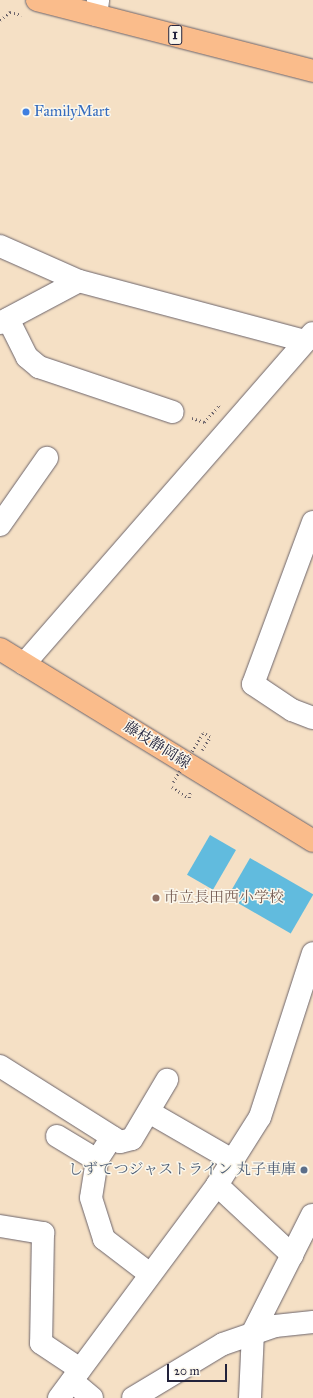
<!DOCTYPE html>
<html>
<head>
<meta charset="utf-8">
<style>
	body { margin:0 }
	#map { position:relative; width:313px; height:1398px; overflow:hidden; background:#f5e0c5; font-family:"IM FELL Great Primer","Noto Serif JP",serif }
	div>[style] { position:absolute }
	.water>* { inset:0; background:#61bbde; transform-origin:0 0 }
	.path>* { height:2.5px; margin-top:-1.25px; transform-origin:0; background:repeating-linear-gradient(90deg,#6c646b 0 1px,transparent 0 4px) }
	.roads { filter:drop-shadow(0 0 1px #6c646b) drop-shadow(0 0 1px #6c646b) }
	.minor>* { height:22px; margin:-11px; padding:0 11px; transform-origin:11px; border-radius:11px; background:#fff }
	.major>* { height:22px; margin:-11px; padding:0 11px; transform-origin:11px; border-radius:11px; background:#fabc8b }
	.highway>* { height:22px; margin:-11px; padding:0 11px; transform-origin:11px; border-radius:11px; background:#fabc8b }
	.path-bridge>* { height:2.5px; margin-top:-1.25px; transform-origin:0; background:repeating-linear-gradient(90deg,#6c646b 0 1px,transparent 0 4px) }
	.dots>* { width:11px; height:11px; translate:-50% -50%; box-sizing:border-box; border:2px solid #fbf7ec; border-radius:50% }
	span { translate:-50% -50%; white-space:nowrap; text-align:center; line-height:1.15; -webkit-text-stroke:3px #fbf7ec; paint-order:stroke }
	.shield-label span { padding:1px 3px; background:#fbf7ec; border:1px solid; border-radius:3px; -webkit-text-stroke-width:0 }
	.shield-label { font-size:14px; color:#22223b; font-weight:700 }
	.shop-label { font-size:15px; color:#366cbe }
	.left { translate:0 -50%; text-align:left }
	.street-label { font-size:15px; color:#22223b }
	.education-label { font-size:15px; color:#785e54 }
	.service-label { font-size:15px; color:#4e5e75 }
	.right { translate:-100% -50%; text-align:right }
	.scale { position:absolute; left:167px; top:1364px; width:60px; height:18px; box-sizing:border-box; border:2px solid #22223b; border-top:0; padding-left:5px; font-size:12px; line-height:14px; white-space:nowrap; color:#22223b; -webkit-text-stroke:3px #fbf7ec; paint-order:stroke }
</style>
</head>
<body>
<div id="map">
	<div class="water">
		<i style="left:210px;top:835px;width:30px;height:46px;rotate:30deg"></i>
		<i style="left:250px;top:858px;width:73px;height:45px;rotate:30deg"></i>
	</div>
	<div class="path">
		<i style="left:0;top:20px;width:13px;rotate:-39deg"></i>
		<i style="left:10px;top:12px;width:12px;rotate:14deg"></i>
		<i style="left:192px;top:418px;width:13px;rotate:18deg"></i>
		<i style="left:204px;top:422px;width:22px;rotate:-47deg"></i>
		<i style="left:219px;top:406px;width:3px;rotate:45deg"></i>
		<i style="left:202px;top:750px;width:15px;rotate:-58deg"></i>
		<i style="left:210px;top:737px;width:8px;rotate:-150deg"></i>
		<i style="left:172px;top:787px;width:20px;rotate:33deg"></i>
		<i style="left:189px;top:798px;width:6px;rotate:-81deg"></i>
	</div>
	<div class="roads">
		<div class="minor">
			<i style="left:96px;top:15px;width:15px;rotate:-82deg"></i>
			<i style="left:0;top:246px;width:86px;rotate:23.9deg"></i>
			<i style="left:79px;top:281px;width:234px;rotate:14.9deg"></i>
			<i style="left:8px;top:319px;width:42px;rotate:63.4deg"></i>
			<i style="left:27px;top:357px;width:16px;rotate:40deg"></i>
			<i style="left:39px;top:367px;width:141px;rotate:18.6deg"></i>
			<i style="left:0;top:323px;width:89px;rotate:-28deg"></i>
			<i style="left:313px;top:522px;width:173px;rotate:110.3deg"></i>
			<i style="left:253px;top:684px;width:47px;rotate:33.7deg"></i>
			<i style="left:292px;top:710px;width:22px;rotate:21deg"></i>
			<i style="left:0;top:525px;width:82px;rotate:-55deg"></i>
			<i style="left:24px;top:664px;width:439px;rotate:-48.9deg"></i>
			<i style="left:0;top:1066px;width:142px;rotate:32.3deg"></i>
			<i style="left:120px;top:1142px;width:12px;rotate:-14deg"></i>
			<i style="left:132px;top:1139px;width:69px;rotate:-59.3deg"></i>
			<i style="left:149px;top:1112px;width:98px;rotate:30deg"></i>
			<i style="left:57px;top:1136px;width:47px;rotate:31deg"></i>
			<i style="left:112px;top:1137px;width:27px;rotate:123deg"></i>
			<i style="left:97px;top:1160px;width:38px;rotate:99deg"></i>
			<i style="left:91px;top:1198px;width:43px;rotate:72.4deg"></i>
			<i style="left:104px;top:1239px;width:58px;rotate:37.3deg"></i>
			<i style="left:217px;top:1185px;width:103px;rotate:43deg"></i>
			<i style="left:0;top:1226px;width:44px;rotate:9.2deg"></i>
			<i style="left:43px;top:1233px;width:110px;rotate:91deg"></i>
			<i style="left:41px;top:1343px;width:47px;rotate:33.7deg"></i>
			<i style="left:72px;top:1381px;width:26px;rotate:40deg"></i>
			<i style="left:59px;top:1398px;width:265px;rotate:-53.4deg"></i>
			<i style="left:217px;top:1185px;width:80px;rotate:-57.7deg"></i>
			<i style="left:260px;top:1117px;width:172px;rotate:-72.1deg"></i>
			<i style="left:133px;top:1398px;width:105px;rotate:-31deg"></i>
			<i style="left:223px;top:1344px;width:55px;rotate:-19.1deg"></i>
			<i style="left:275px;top:1326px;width:38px;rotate:-6deg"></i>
			<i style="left:250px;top:1398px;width:66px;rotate:-87.4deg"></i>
			<i style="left:253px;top:1332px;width:131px;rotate:-63.2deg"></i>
		</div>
		<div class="major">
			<i style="left:0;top:649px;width:367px;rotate:31.5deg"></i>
		</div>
		<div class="highway">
			<i style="left:37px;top:0;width:285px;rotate:14.4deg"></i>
		</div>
	</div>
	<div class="path-bridge">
		<i style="left:173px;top:782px;width:57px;rotate:-58.5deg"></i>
	</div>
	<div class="dots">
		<i style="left:26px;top:112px;background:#3f7fe0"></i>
		<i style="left:156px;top:898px;background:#8d6e63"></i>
		<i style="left:304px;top:1170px;background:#5c6f8a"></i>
	</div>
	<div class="shield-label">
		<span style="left:175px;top:35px">1</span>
	</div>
	<div class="shop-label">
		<span class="left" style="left:34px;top:112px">FamilyMart</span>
	</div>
	<div class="street-label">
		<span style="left:157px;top:745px;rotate:32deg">藤枝静岡線</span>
	</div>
	<div class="education-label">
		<span class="left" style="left:164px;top:898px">市立長田西小学校</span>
	</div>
	<div class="service-label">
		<span class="right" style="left:296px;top:1170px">しずてつジャストライン 丸子車庫</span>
	</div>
	<div class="scale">20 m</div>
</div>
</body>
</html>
